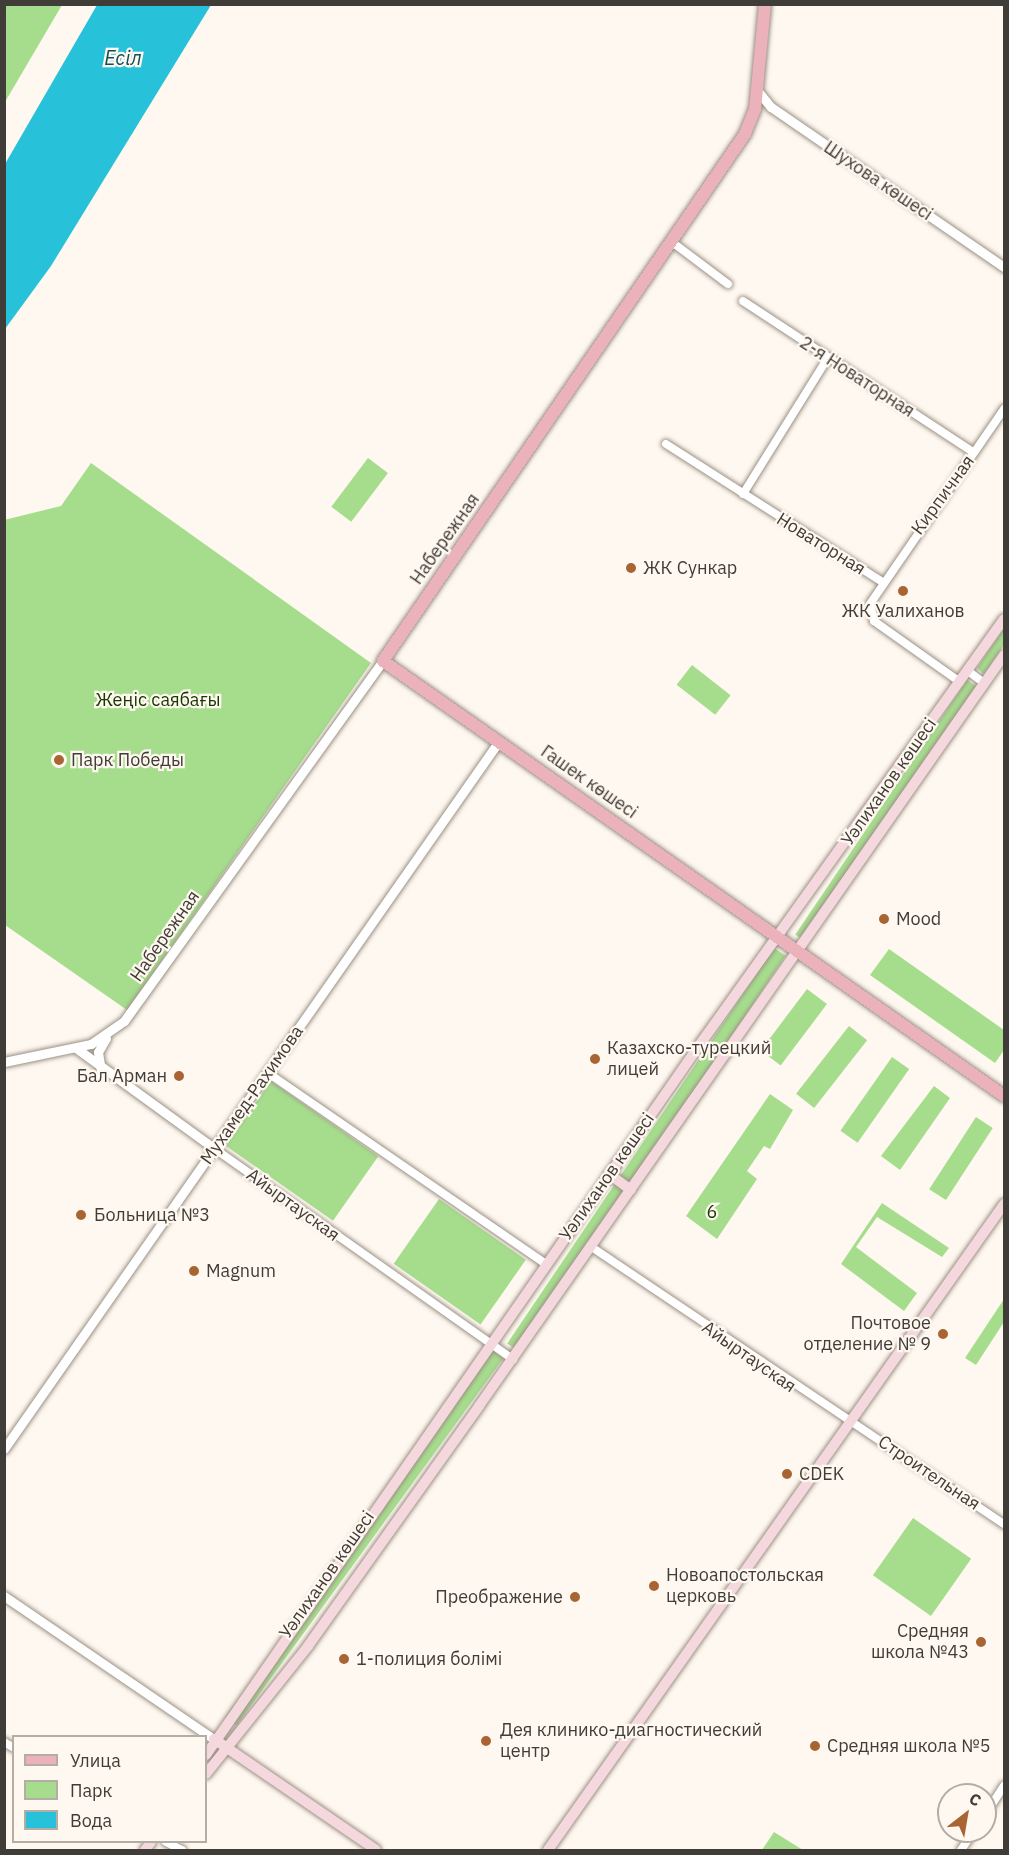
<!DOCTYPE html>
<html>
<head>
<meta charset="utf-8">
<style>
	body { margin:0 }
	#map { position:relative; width:1009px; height:1855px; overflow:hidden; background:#fff8f0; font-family:"IBM Plex Sans",sans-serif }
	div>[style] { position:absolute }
	.green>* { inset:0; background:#a6dd8d; transform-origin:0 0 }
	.water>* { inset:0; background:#27c2da }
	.roads { filter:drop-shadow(0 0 2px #9b9185) drop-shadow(0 0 2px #9b9185) }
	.minor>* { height:8px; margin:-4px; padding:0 4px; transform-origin:4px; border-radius:4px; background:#fff }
	.tertiary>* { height:9px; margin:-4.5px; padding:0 4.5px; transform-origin:4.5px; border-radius:4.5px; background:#fff }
	.secondary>* { height:10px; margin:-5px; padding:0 5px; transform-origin:5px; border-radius:5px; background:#f5d8de }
	.primary>* { height:12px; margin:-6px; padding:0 6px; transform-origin:6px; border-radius:6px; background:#ebb2bc }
	.dots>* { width:16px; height:16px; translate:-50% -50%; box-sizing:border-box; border:3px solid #fff8f0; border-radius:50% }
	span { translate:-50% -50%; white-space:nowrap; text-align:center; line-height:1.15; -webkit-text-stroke:4.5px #fff8f0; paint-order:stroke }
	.street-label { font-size:18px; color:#403c37 }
	.poi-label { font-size:18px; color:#403c37 }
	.left { translate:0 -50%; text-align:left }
	.right { translate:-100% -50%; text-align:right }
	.park-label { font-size:18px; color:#163900 }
	.water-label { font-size:20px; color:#114f59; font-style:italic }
	.frame { position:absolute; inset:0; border:6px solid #403c37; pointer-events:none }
	.legend { position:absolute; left:12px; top:1735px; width:195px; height:108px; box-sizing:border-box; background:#fff8f0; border:2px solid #b3ada6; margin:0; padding:8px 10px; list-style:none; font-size:18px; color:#403c37 }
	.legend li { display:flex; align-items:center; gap:12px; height:30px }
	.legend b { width:30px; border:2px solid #b3ada6 }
	.north { position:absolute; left:937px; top:1783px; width:60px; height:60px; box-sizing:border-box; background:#fff8f0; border:2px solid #b3ada6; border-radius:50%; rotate:31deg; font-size:16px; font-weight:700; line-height:24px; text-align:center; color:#403c37 }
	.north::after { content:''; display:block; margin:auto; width:21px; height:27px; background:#a86533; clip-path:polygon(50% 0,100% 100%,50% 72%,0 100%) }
</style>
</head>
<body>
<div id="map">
	<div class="green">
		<i style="clip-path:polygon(5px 4px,62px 5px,5px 102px,4px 5px)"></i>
		<i style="left:368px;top:458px;width:25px;height:61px;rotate:37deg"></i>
		<i style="clip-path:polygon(91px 463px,371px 663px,127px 1010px,5px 925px,4px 520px,61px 506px)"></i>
		<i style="clip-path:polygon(1004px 628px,1004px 645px,984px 674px,977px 668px)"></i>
		<i style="left:692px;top:665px;width:49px;height:25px;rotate:38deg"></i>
		<i style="left:967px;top:680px;width:11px;height:307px;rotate:34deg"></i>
		<i style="left:774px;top:948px;width:14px;height:477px;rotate:34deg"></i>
		<i style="clip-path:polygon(889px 949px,1004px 1030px,1004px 1050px,995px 1063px,870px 975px)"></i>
		<i style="left:807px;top:989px;width:25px;height:77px;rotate:37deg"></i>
		<i style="left:849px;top:1026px;width:23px;height:86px;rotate:38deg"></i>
		<i style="left:892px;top:1057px;width:21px;height:90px;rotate:35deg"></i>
		<i style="left:271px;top:1081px;width:131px;height:79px;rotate:35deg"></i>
		<i style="clip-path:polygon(934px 1086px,950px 1098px,900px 1170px,881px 1156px)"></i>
		<i style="clip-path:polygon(770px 1094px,793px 1110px,770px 1149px,764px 1146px,747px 1171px,757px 1179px,717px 1239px,686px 1216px)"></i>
		<i style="left:976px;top:1117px;width:20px;height:86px;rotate:33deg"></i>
		<i style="left:439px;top:1199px;width:106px;height:79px;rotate:35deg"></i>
		<i style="clip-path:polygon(882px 1203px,949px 1248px,942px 1257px,877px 1217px,856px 1247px,917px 1293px,904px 1311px,841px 1264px)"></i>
		<i style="clip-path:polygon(1004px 1299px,1004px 1322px,976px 1365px,965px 1358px)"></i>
		<i style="left:492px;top:1350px;width:14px;height:454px;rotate:36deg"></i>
		<i style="left:913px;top:1518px;width:71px;height:70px;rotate:35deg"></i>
		<i style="clip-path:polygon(774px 1832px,803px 1850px,762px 1850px)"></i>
	</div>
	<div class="water">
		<i style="clip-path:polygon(97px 5px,211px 5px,51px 266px,5px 329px,5px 164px)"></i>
	</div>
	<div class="roads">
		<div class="minor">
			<i style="left:672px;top:242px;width:70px;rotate:36.9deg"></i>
			<i style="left:743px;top:301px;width:275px;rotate:33.3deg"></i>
			<i style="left:666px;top:444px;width:255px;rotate:32.5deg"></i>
			<i style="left:743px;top:494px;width:159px;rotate:-58.1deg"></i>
			<i style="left:968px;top:671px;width:20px;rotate:37deg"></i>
			<i style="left:960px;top:682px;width:105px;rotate:-144.7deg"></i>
			<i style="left:874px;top:621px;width:17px;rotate:-103deg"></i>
			<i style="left:870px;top:604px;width:237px;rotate:-55.5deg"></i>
			<i style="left:268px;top:1073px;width:337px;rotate:34.5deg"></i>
			<i style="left:215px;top:1149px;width:365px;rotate:35.2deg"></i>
			<i style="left:590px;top:1246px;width:499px;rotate:33.9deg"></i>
			<i style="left:4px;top:1742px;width:12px;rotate:31deg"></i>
			<i style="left:985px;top:1815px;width:35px;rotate:-57deg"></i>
			<i style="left:166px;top:1842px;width:18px;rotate:27deg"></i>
			<i style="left:961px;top:1850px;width:23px;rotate:-56deg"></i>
		</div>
		<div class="tertiary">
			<i style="left:757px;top:90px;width:22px;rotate:51deg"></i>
			<i style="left:771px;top:107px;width:283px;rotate:34.5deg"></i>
			<i style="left:76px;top:1048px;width:172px;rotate:36deg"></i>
			<i style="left:4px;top:1062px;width:89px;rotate:-11.7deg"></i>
			<i style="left:91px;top:1044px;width:40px;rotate:-34.9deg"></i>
			<i style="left:124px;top:1021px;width:443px;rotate:-54.3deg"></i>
			<i style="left:101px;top:1071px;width:19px;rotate:-99deg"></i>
			<i style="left:98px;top:1052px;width:16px;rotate:-60deg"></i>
			<i style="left:4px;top:1449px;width:864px;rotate:-55.04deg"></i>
			<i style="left:4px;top:1596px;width:254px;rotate:34.3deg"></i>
		</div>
		<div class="secondary">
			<i style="left:609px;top:1174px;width:27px;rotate:36deg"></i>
			<i style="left:214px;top:1739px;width:196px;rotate:34.4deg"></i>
			<i style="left:206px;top:1755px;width:862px;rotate:-55.2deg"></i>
			<i style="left:698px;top:1047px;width:526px;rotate:-54.44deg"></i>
			<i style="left:206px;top:1774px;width:164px;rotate:-51.4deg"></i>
			<i style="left:308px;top:1646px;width:295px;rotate:-54.5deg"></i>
			<i style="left:479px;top:1406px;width:916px;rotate:-55.04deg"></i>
			<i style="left:145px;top:1850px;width:10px;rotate:-53deg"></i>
			<i style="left:548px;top:1850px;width:791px;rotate:-54.78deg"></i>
		</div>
		<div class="primary">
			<i style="left:765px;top:4px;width:105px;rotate:95.4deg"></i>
			<i style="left:755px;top:109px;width:27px;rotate:112deg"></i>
			<i style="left:745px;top:134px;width:639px;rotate:124.49deg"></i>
			<i style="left:383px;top:661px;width:758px;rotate:35.01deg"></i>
		</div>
	</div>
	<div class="dots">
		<i style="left:631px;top:568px;background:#a86533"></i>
		<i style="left:903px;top:591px;background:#a86533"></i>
		<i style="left:59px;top:760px;background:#a86533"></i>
		<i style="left:884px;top:919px;background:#a86533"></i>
		<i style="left:595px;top:1059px;background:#a86533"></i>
		<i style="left:179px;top:1076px;background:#a86533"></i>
		<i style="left:81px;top:1215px;background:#a86533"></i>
		<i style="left:194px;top:1271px;background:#a86533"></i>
		<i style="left:943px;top:1334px;background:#a86533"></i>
		<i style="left:787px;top:1474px;background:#a86533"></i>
		<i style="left:654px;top:1586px;background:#a86533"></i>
		<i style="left:575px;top:1597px;background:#a86533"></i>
		<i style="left:981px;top:1642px;background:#a86533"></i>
		<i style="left:344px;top:1659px;background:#a86533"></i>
		<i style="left:486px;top:1741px;background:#a86533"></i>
		<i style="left:815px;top:1746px;background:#a86533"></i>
	</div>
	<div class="street-label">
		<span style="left:878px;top:181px;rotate:34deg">Шухова көшесі</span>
		<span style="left:857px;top:377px;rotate:33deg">2-я Новаторная</span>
		<span style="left:943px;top:495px;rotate:-54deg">Кирпичная</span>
		<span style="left:445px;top:539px;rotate:-55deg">Набережная</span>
		<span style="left:821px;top:544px;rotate:32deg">Новаторная</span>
		<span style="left:589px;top:782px;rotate:35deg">Гашек көшесі</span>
		<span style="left:889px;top:782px;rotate:-55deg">Уәлиханов көшесі</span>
		<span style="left:165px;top:936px;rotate:-55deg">Набережная</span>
		<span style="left:252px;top:1095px;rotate:-55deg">Мухамед-Рахимова</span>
		<span style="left:607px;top:1177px;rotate:-55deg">Уәлиханов көшесі</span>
		<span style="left:293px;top:1205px;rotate:36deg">Айыртауская</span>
		<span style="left:749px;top:1357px;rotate:35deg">Айыртауская</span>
		<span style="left:929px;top:1473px;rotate:34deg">Строительная</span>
		<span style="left:327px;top:1575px;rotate:-55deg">Уәлиханов көшесі</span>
	</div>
	<div class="poi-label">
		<span class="left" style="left:643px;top:568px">ЖК Сункар</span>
		<span style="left:903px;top:611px">ЖК Уалиханов</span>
		<span class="left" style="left:71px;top:760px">Парк Победы</span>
		<span class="left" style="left:896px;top:919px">Mood</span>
		<span class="left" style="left:607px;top:1059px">Казахско-турецкий<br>лицей</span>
		<span class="right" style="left:167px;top:1076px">Бал Арман</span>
		<span class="left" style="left:94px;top:1215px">Больница №3</span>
		<span class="left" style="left:206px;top:1271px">Magnum</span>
		<span class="right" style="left:931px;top:1334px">Почтовое<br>отделение № 9</span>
		<span class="left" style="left:799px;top:1474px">CDEK</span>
		<span class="left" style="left:666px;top:1586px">Новоапостольская<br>церковь</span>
		<span class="right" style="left:563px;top:1597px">Преображение</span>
		<span class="right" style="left:969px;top:1642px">Средняя<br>школа №43</span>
		<span class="left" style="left:356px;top:1659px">1-полиция болiмi</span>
		<span class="left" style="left:500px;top:1741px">Дея клинико-диагностический<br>центр</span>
		<span class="left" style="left:827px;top:1746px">Средняя школа №5</span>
	</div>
	<div class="park-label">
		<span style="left:158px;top:700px">Жеңіс саябағы</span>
		<span style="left:712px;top:1212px">6</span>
	</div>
	<div class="water-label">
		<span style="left:123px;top:57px">Есіл</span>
	</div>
	<div class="frame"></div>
	<ul class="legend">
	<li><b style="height:8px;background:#ebb2bc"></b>Улица</li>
	<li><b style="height:16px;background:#a6dd8d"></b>Парк</li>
	<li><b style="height:16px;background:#27c2da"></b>Вода</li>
	</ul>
	<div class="north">С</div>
</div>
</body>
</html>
